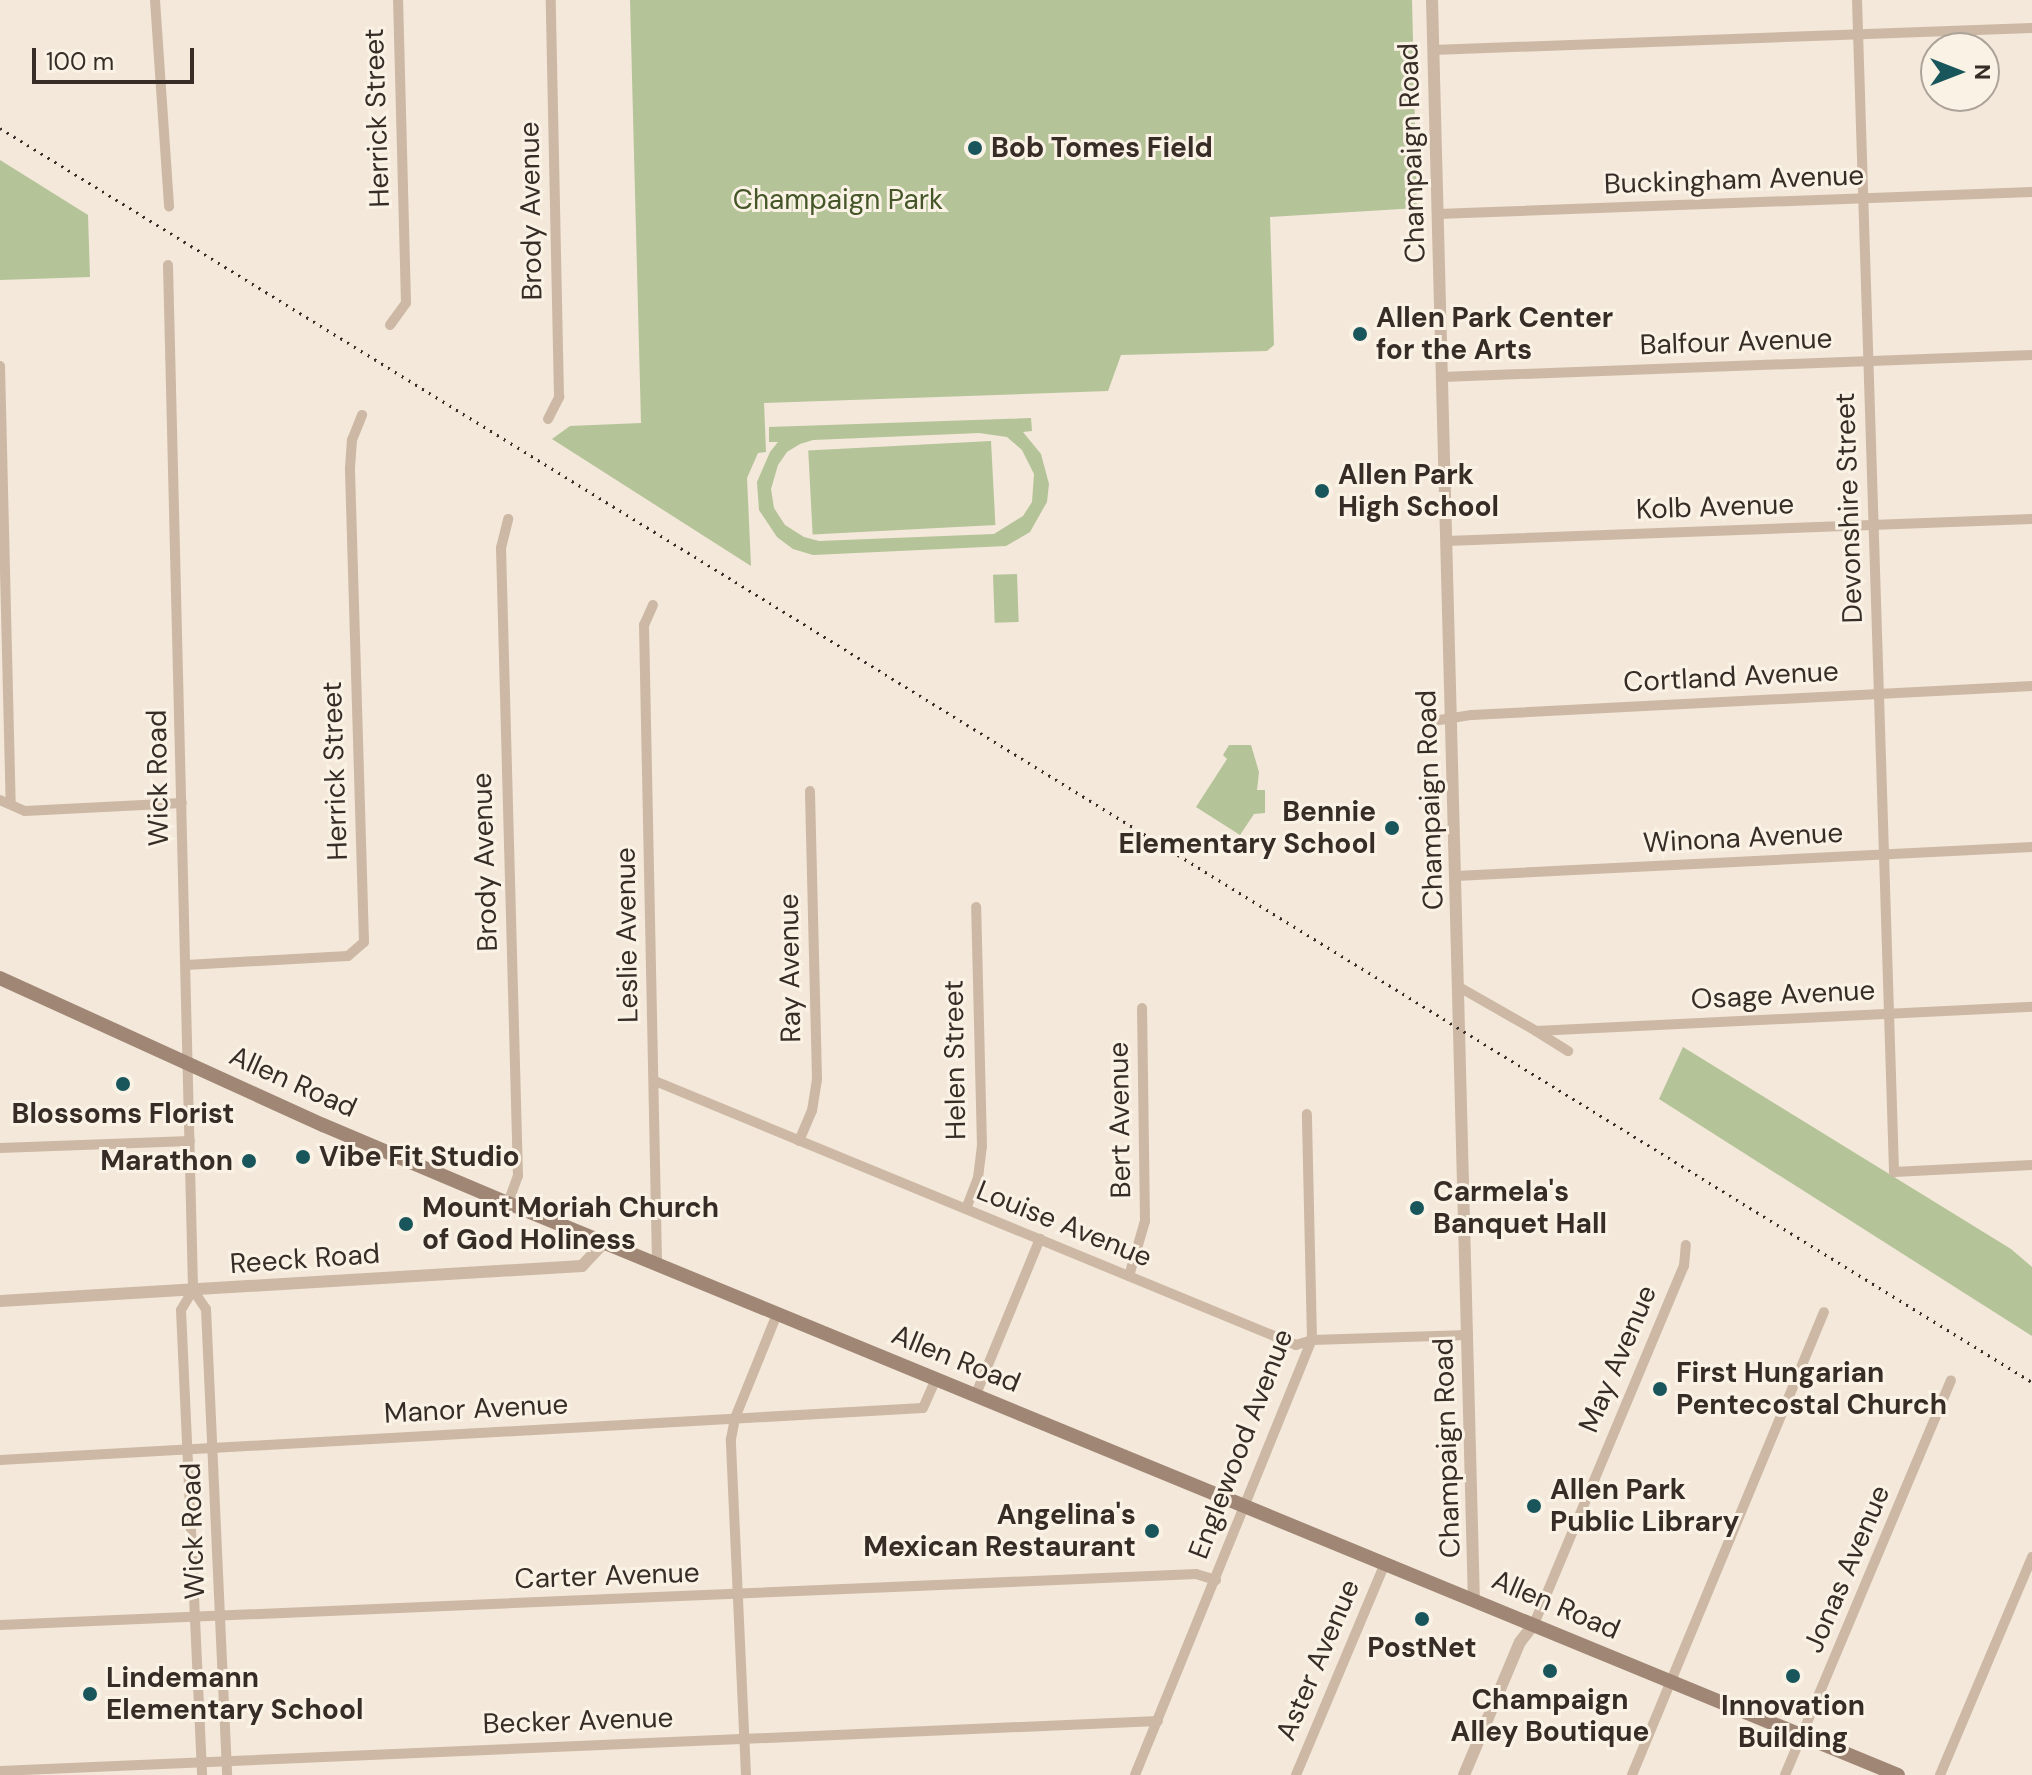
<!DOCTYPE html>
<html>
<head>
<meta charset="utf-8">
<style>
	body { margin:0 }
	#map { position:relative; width:2032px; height:1775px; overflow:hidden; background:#f3e8d9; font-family:"DM Sans",sans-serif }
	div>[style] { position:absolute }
	.green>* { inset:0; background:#b4c398; transform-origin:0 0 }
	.minor>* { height:10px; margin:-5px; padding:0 5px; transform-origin:5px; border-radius:5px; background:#ccb8a4 }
	.tertiary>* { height:12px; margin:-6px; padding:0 6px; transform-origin:6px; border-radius:6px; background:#ccb8a4 }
	.secondary>* { height:14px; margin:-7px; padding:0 7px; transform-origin:7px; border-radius:7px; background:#a08675 }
	.rail>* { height:3px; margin-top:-1.5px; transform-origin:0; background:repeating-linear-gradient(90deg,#372c26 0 2px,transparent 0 8px) }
	.dots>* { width:22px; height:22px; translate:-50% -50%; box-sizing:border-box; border:4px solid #fbf2e6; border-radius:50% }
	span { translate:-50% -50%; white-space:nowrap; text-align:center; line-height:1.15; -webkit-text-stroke:6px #fbf2e6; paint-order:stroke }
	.street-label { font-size:28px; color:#372c26 }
	.poi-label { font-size:28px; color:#372c26; font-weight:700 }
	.left { translate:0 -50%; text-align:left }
	.right { translate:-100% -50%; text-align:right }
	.park-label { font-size:28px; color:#455728 }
	.north { position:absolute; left:1920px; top:32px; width:80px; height:80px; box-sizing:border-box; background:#fbf2e6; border:2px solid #ada399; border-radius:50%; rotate:90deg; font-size:22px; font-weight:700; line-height:32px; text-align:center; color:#372c26 }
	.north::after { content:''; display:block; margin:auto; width:28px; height:36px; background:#19565c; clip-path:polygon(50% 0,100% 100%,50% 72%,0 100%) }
	.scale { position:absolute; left:32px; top:48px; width:162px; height:36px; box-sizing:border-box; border:4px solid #372c26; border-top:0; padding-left:10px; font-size:24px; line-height:28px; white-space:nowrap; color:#372c26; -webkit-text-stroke:6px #fbf2e6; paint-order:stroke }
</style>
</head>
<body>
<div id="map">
	<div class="green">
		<i style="clip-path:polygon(630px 0,1412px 0,1417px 208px,1270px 217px,1274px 345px,1267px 351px,1121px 355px,1108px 391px,764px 403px,766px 452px,758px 453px,747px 478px,751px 566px,552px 439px,570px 426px,641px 423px)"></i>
		<i style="clip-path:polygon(0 160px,88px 215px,90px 277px,0 280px)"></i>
		<i style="clip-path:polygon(evenodd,1031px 418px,1032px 431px,1023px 432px,1041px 454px,1049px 484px,1047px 502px,1030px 532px,1006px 546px,813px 555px,793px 549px,777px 537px,759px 510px,757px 482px,770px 452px,778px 442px,769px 442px,769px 427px,1031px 418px,979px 433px,1007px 437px,1022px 450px,1034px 474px,1032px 502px,1023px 516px,994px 534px,819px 541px,804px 537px,785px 525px,774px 508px,771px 489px,778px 465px,787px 452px,800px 444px,813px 440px,979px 433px)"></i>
		<i style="left:991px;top:441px;width:84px;height:183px;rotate:87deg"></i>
		<i style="left:1017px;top:574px;width:48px;height:24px;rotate:88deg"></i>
		<i style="clip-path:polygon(1229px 745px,1251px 745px,1259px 772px,1257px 790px,1265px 790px,1265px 813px,1254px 814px,1240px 835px,1196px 807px,1227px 759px,1223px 755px)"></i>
		<i style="clip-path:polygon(1683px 1047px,2011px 1249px,2032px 1267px,2032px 1336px,1659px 1099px)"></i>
	</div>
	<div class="minor">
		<i style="left:155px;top:0;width:207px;rotate:86.1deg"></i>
		<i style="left:1857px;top:0;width:1173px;rotate:88.19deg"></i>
		<i style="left:1894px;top:1172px;width:138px;rotate:-2.9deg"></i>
		<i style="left:1433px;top:50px;width:599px;rotate:-2.1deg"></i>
		<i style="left:1438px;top:214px;width:594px;rotate:-2.12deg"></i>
		<i style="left:168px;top:265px;width:1025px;rotate:88.6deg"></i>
		<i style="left:193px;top:1290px;width:23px;rotate:121deg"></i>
		<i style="left:181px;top:1310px;width:465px;rotate:87.4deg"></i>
		<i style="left:390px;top:325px;width:27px;rotate:-54deg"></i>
		<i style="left:406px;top:303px;width:303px;rotate:-91.5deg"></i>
		<i style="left:0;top:366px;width:438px;rotate:88.6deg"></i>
		<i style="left:1442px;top:377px;width:590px;rotate:-2.14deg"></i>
		<i style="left:548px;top:419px;width:25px;rotate:-63deg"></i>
		<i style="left:559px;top:397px;width:397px;rotate:-91.2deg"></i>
		<i style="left:1447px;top:541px;width:585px;rotate:-2.15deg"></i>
		<i style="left:653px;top:605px;width:22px;rotate:114deg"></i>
		<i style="left:644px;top:625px;width:639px;rotate:88.83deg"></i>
		<i style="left:1433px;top:721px;width:39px;rotate:-9deg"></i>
		<i style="left:1472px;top:715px;width:561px;rotate:-2.96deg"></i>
		<i style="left:0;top:800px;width:27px;rotate:24deg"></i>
		<i style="left:25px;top:811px;width:157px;rotate:-2.9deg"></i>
		<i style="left:1456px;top:876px;width:577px;rotate:-2.88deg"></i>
		<i style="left:186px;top:965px;width:162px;rotate:-3.2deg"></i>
		<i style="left:348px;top:956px;width:21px;rotate:-41deg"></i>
		<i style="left:364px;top:942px;width:474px;rotate:-91.7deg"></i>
		<i style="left:350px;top:468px;width:28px;rotate:-86deg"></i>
		<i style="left:352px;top:440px;width:27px;rotate:-68deg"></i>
		<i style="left:1459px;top:987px;width:89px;rotate:29.7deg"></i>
		<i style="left:1536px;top:1031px;width:497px;rotate:-2.8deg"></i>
		<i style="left:1536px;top:1031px;width:38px;rotate:32deg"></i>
		<i style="left:655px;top:1081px;width:693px;rotate:22.38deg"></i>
		<i style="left:1296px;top:1345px;width:17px;rotate:-17deg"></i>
		<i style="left:1312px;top:1340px;width:156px;rotate:-1.8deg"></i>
		<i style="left:799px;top:1141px;width:33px;rotate:-67deg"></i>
		<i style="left:812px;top:1111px;width:32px;rotate:-81deg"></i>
		<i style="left:817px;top:1079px;width:288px;rotate:-91.4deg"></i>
		<i style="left:0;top:1148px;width:190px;rotate:-2.1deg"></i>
		<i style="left:508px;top:1203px;width:29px;rotate:-70deg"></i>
		<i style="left:518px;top:1176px;width:628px;rotate:-91.55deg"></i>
		<i style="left:501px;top:548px;width:30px;rotate:-76deg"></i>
		<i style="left:966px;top:1209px;width:33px;rotate:-69deg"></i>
		<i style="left:978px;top:1178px;width:32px;rotate:-83deg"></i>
		<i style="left:982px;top:1146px;width:239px;rotate:-91.4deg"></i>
		<i style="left:1129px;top:1276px;width:57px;rotate:-73.8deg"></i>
		<i style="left:1145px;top:1221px;width:213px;rotate:-90.8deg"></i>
		<i style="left:193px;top:1290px;width:23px;rotate:56deg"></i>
		<i style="left:206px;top:1309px;width:466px;rotate:87.4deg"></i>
		<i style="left:976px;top:1394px;width:168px;rotate:-67.6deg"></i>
		<i style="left:0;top:1460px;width:924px;rotate:-3.22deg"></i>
		<i style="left:923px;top:1408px;width:32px;rotate:-66deg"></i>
		<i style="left:1534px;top:1624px;width:388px;rotate:-67.3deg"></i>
		<i style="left:1684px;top:1266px;width:21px;rotate:-85deg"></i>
		<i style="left:0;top:1625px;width:1197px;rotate:-2.44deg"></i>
		<i style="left:1196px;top:1574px;width:21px;rotate:17deg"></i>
		<i style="left:0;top:1771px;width:1159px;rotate:-2.47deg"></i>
		<i style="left:746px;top:1775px;width:336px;rotate:-92.6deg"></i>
		<i style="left:731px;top:1439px;width:21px;rotate:-79deg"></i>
		<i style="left:735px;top:1418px;width:112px;rotate:-68deg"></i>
		<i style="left:1135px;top:1775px;width:470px;rotate:-67.9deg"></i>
		<i style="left:1312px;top:1340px;width:226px;rotate:-91.3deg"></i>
		<i style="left:1296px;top:1775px;width:230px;rotate:-67.2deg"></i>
		<i style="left:1632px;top:1775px;width:501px;rotate:-67.48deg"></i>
		<i style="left:1785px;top:1775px;width:428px;rotate:-67.2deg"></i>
		<i style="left:1940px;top:1775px;width:237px;rotate:-67.1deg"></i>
	</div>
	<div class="tertiary">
		<i style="left:1432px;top:0;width:1600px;rotate:88.5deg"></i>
		<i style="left:0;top:1301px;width:583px;rotate:-3.44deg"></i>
		<i style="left:582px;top:1266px;width:33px;rotate:-47deg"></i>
		<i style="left:1464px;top:1775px;width:144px;rotate:-67.2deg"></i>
		<i style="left:1520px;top:1642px;width:23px;rotate:-52deg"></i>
	</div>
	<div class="secondary">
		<i style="left:0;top:978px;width:355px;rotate:24.5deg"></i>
		<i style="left:323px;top:1125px;width:201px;rotate:22.9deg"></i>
		<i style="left:508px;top:1203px;width:1503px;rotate:22.37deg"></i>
	</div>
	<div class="rail">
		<i style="left:0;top:128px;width:2388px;rotate:31.68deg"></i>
	</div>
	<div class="dots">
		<i style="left:975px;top:148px;background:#19565c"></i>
		<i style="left:1360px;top:334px;background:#19565c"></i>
		<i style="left:1322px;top:491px;background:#19565c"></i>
		<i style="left:1392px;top:828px;background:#19565c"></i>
		<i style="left:123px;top:1084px;background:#19565c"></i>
		<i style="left:303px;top:1157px;background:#19565c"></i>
		<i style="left:249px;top:1161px;background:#19565c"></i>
		<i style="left:1417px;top:1208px;background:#19565c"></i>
		<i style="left:406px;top:1224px;background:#19565c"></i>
		<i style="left:1660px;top:1389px;background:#19565c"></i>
		<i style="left:1534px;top:1506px;background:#19565c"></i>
		<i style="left:1152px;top:1531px;background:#19565c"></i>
		<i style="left:1422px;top:1619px;background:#19565c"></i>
		<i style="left:1550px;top:1671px;background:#19565c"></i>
		<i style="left:1793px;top:1676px;background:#19565c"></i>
		<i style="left:90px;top:1694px;background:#19565c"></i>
	</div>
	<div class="street-label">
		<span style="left:377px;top:118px;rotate:-92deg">Herrick Street</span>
		<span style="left:1412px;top:153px;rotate:-92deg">Champaign Road</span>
		<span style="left:1734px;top:180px;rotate:-2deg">Buckingham Avenue</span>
		<span style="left:531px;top:211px;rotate:-91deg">Brody Avenue</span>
		<span style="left:1736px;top:342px;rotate:-2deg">Balfour Avenue</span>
		<span style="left:1715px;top:507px;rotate:-2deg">Kolb Avenue</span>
		<span style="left:1849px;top:508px;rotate:-92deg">Devonshire Street</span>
		<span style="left:1731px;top:677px;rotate:-3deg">Cortland Avenue</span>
		<span style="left:335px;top:771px;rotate:-92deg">Herrick Street</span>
		<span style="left:158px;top:778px;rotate:-91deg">Wick Road</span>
		<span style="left:1430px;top:800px;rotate:-92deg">Champaign Road</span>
		<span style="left:1743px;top:838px;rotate:-3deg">Winona Avenue</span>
		<span style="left:485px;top:862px;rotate:-92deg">Brody Avenue</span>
		<span style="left:627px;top:935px;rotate:-91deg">Leslie Avenue</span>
		<span style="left:790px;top:968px;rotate:-91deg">Ray Avenue</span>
		<span style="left:1783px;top:995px;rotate:-3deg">Osage Avenue</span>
		<span style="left:955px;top:1060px;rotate:-91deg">Helen Street</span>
		<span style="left:293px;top:1082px;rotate:24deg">Allen Road</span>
		<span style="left:1120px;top:1120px;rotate:-91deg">Bert Avenue</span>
		<span style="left:1064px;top:1224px;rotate:22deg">Louise Avenue</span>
		<span style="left:305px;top:1259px;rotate:-4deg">Reeck Road</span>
		<span style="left:956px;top:1359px;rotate:22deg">Allen Road</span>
		<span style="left:1618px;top:1359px;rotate:-67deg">May Avenue</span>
		<span style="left:476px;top:1409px;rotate:-3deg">Manor Avenue</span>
		<span style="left:1241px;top:1444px;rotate:-69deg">Englewood Avenue</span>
		<span style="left:1447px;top:1448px;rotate:-92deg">Champaign Road</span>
		<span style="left:193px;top:1531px;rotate:-92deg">Wick Road</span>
		<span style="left:1847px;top:1569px;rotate:-67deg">Jonas Avenue</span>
		<span style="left:607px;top:1576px;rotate:-2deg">Carter Avenue</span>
		<span style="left:1556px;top:1605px;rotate:23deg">Allen Road</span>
		<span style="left:1318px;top:1660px;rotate:-67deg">Aster Avenue</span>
		<span style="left:578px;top:1721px;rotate:-2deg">Becker Avenue</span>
	</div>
	<div class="poi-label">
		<span class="left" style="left:991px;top:148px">Bob Tomes Field</span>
		<span class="left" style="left:1376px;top:334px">Allen Park Center<br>for the Arts</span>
		<span class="left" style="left:1338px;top:491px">Allen Park<br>High School</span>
		<span class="right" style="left:1376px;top:828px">Bennie<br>Elementary School</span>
		<span style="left:123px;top:1114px">Blossoms Florist</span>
		<span class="left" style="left:319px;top:1157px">Vibe Fit Studio</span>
		<span class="right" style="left:233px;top:1161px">Marathon</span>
		<span class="left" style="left:1433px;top:1208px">Carmela's<br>Banquet Hall</span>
		<span class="left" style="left:422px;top:1224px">Mount Moriah Church<br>of God Holiness</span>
		<span class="left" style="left:1676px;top:1389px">First Hungarian<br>Pentecostal Church</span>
		<span class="left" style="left:1550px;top:1506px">Allen Park<br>Public Library</span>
		<span class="right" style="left:1136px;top:1531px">Angelina's<br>Mexican Restaurant</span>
		<span style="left:1422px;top:1648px">PostNet</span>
		<span class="left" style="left:106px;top:1694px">Lindemann<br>Elementary School</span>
		<span style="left:1550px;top:1716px">Champaign<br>Alley Boutique</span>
		<span style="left:1793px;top:1722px">Innovation<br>Building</span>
	</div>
	<div class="park-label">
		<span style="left:838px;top:200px">Champaign Park</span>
	</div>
	<div class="north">N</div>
	<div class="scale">100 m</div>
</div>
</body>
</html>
